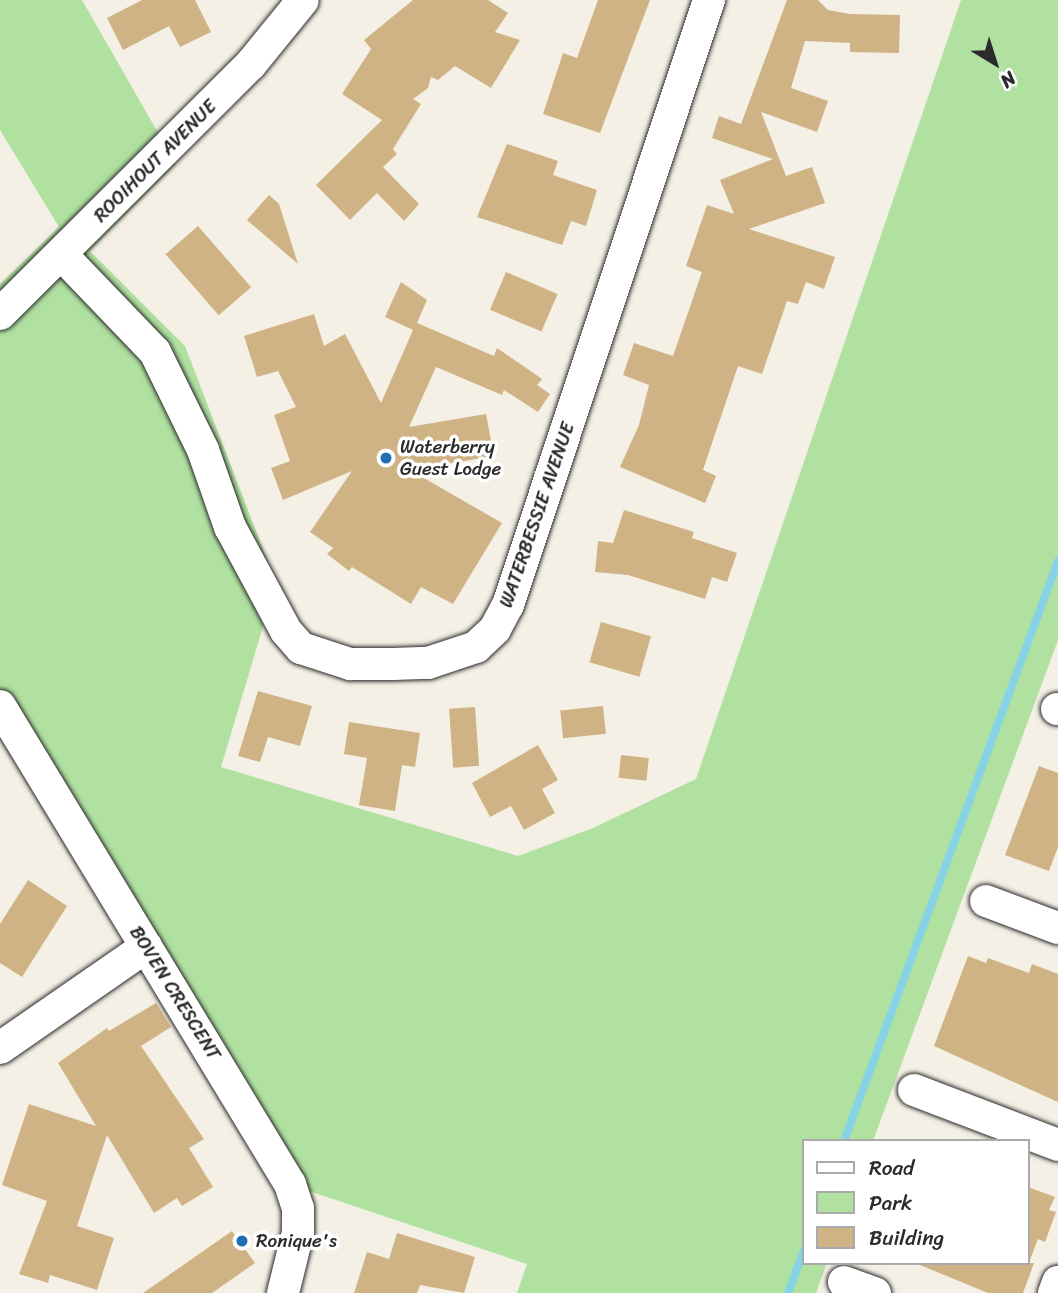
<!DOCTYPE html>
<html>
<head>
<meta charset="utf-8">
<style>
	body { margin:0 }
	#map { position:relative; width:1058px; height:1293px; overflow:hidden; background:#f5f0e6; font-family:Sriracha,sans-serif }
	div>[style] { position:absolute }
	.green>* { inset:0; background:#b0e1a1 }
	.stream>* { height:8px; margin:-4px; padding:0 4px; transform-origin:4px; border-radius:4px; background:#87d3e6 }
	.building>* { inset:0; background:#cfb384; transform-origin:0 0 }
	.roads { filter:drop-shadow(0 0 2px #2b2b2b) drop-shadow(0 0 2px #2b2b2b) }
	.street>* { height:32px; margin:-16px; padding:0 16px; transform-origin:16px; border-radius:16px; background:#fff }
	.dots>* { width:19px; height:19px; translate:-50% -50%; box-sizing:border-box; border:4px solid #fff; border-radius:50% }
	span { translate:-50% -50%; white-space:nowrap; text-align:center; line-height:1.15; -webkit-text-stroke:7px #fff; paint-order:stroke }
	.street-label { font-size:19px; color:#2b2b2b }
	.poi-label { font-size:19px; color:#2b2b2b }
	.left { translate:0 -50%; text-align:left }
	.legend { position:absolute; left:802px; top:1139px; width:228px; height:126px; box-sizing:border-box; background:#fff; border:2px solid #aaa; margin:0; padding:9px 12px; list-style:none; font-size:21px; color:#2b2b2b }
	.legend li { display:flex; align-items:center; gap:14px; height:35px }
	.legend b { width:35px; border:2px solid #aaa }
	.north { position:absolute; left:960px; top:28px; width:70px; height:70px; -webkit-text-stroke:5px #fff; paint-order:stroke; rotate:142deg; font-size:19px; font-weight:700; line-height:28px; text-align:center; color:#2b2b2b }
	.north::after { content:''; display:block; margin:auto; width:24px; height:32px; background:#2b2b2b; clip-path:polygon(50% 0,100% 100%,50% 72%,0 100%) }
</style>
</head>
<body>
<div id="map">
	<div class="green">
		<i style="clip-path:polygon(0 0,82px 0,176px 164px,90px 251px,185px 346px,276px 583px,221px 767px,518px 856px,593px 828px,696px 779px,961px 0,1058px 0,1058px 640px,873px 1141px,804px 1141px,804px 1263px,827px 1263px,816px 1293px,517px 1293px,527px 1264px,270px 1178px,0 738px,0 284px,59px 227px,0 130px)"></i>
	</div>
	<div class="stream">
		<i style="left:844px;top:1141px;width:618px;rotate:-69.75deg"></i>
		<i style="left:788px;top:1293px;width:46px;rotate:-69.6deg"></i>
	</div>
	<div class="building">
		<i style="clip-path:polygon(142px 0,195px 0,211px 32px,180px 47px,169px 26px,123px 50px,107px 18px)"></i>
		<i style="clip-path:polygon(413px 0,488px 0,508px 13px,495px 32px,520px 40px,491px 88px,455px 66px,438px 80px,431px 77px,428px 88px,413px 99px,421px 104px,393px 149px,397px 154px,383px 167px,419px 204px,404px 221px,377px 193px,350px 220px,316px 185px,382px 120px,342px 94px,371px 49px,364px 40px)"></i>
		<i style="clip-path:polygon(598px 0,650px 0,600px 133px,543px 114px,563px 53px,577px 58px)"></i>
		<i style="clip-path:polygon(787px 0,818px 0,828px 10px,850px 14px,900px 15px,899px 53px,850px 52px,850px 43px,805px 41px,791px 88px,828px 101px,817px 132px,761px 112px,786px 176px,812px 167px,825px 203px,749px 229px,835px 257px,824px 289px,806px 282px,798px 304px,787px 301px,762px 374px,738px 366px,703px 470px,716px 476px,705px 503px,620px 467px,639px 425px,649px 385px,623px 375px,634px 343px,673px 356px,702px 272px,686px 266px,707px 205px,734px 214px,720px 180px,773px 159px,712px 138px,719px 116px,741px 124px)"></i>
		<i style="clip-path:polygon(507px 144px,558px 161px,553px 175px,597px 190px,586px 226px,571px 221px,562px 245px,477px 217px)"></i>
		<i style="clip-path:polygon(269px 195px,279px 204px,298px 264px,247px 220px)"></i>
		<i style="left:198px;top:226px;width:81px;height:43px;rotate:49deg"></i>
		<i style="left:506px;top:272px;width:56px;height:41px;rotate:23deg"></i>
		<i style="clip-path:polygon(401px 282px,427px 300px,417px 323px,494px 356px,497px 348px,542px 379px,537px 385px,550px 394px,538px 412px,504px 390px,502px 395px,436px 367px,409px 427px,486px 414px,494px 456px,410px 470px,502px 523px,453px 604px,421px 587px,411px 604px,352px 567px,349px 571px,327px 554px,333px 548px,310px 532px,352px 471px,283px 500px,271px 468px,290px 461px,274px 415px,296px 407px,278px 371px,257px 377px,244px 336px,314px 314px,324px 346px,345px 334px,381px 403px,413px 330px,385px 317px)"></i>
		<i style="clip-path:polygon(624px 510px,694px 532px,692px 538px,737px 553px,727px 582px,712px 577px,705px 599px,628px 575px,595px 572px,598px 541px,613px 543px)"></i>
		<i style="left:601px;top:622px;width:52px;height:42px;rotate:16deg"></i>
		<i style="clip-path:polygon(258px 691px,312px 706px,300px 746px,268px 737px,260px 762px,238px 756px)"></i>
		<i style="left:603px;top:706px;width:28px;height:43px;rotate:84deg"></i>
		<i style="left:475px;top:707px;width:59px;height:26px;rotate:86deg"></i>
		<i style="clip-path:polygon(349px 722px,420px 733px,415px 767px,402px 765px,395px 811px,359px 805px,367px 758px,344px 754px)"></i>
		<i style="clip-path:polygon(538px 745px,558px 780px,542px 789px,555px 813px,524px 830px,511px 806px,490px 817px,472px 783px)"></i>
		<i style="left:621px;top:755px;width:28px;height:23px;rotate:6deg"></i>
		<i style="clip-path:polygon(1039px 766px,1058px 773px,1058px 847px,1049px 871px,1005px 855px)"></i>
		<i style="clip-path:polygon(28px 880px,67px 906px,22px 977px,0 963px,0 924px)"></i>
		<i style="clip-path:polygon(968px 956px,986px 963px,988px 958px,1029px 973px,1032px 964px,1058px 974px,1058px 1102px,934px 1046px)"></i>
		<i style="clip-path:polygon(156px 1003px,171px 1027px,141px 1046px,204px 1139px,189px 1148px,213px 1187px,182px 1206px,177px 1198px,154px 1213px,107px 1135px,77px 1226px,114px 1238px,97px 1290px,50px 1275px,48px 1283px,19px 1274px,47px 1201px,2px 1185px,29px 1104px,96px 1126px,58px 1063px,107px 1028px,109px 1031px)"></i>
		<i style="clip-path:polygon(1028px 1187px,1055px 1197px,1049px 1210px,1056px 1212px,1045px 1242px,1038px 1239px,1030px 1260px)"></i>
		<i style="clip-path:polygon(232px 1231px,255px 1263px,212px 1293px,143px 1293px)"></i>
		<i style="clip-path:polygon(397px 1233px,475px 1257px,464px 1293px,420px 1285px,417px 1293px,354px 1293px,367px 1252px,389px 1259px)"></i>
		<i style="clip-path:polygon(915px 1263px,1034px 1263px,1023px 1293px,988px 1293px)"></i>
	</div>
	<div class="roads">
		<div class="street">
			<i style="left:62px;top:255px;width:134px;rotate:46.2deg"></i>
			<i style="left:155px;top:352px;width:109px;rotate:63.9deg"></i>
			<i style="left:203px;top:450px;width:82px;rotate:70.7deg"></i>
			<i style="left:230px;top:527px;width:118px;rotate:61.7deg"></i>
			<i style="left:286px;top:631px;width:23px;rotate:49deg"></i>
			<i style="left:301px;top:648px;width:52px;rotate:18.1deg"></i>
			<i style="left:350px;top:664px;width:43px"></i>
			<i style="left:393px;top:664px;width:35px;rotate:-2deg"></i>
			<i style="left:428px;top:663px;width:51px;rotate:-18.4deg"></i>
			<i style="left:476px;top:647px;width:26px;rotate:-43deg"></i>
			<i style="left:495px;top:629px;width:27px;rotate:-62deg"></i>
			<i style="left:508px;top:605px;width:638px;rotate:-71.62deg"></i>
			<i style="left:0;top:314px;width:354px;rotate:-44.9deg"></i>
			<i style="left:251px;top:64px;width:82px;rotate:-50.9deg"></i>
			<i style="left:0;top:706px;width:559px;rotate:58.76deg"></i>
			<i style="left:290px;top:1184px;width:25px;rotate:72deg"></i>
			<i style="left:298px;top:1208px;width:24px;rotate:90deg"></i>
			<i style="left:298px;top:1232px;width:63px;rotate:103.8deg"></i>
			<i style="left:1057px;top:709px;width:1px"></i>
			<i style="left:986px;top:901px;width:77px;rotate:20.6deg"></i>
			<i style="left:0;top:1048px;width:178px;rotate:-34.7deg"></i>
			<i style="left:914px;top:1090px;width:154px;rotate:20.9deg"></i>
			<i style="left:844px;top:1282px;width:33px;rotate:20deg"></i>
			<i style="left:1054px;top:1293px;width:12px;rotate:-70deg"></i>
		</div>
	</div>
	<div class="dots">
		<i style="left:386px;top:458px;background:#1f6fb2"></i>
		<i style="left:242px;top:1241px;background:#1f6fb2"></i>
	</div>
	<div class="street-label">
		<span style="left:155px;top:161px;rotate:-45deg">ROOIHOUT AVENUE</span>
		<span style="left:537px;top:515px;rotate:-71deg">WATERBESSIE AVENUE</span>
		<span style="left:175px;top:993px;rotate:58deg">BOVEN CRESCENT</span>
	</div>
	<div class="poi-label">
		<span class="left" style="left:400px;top:458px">Waterberry<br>Guest Lodge</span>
		<span class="left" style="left:256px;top:1241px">Ronique's</span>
	</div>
	<ul class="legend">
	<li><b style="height:9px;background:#fff"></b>Road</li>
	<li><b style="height:19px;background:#b0e1a1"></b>Park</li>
	<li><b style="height:19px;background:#cfb384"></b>Building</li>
	</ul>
	<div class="north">N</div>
</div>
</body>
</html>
